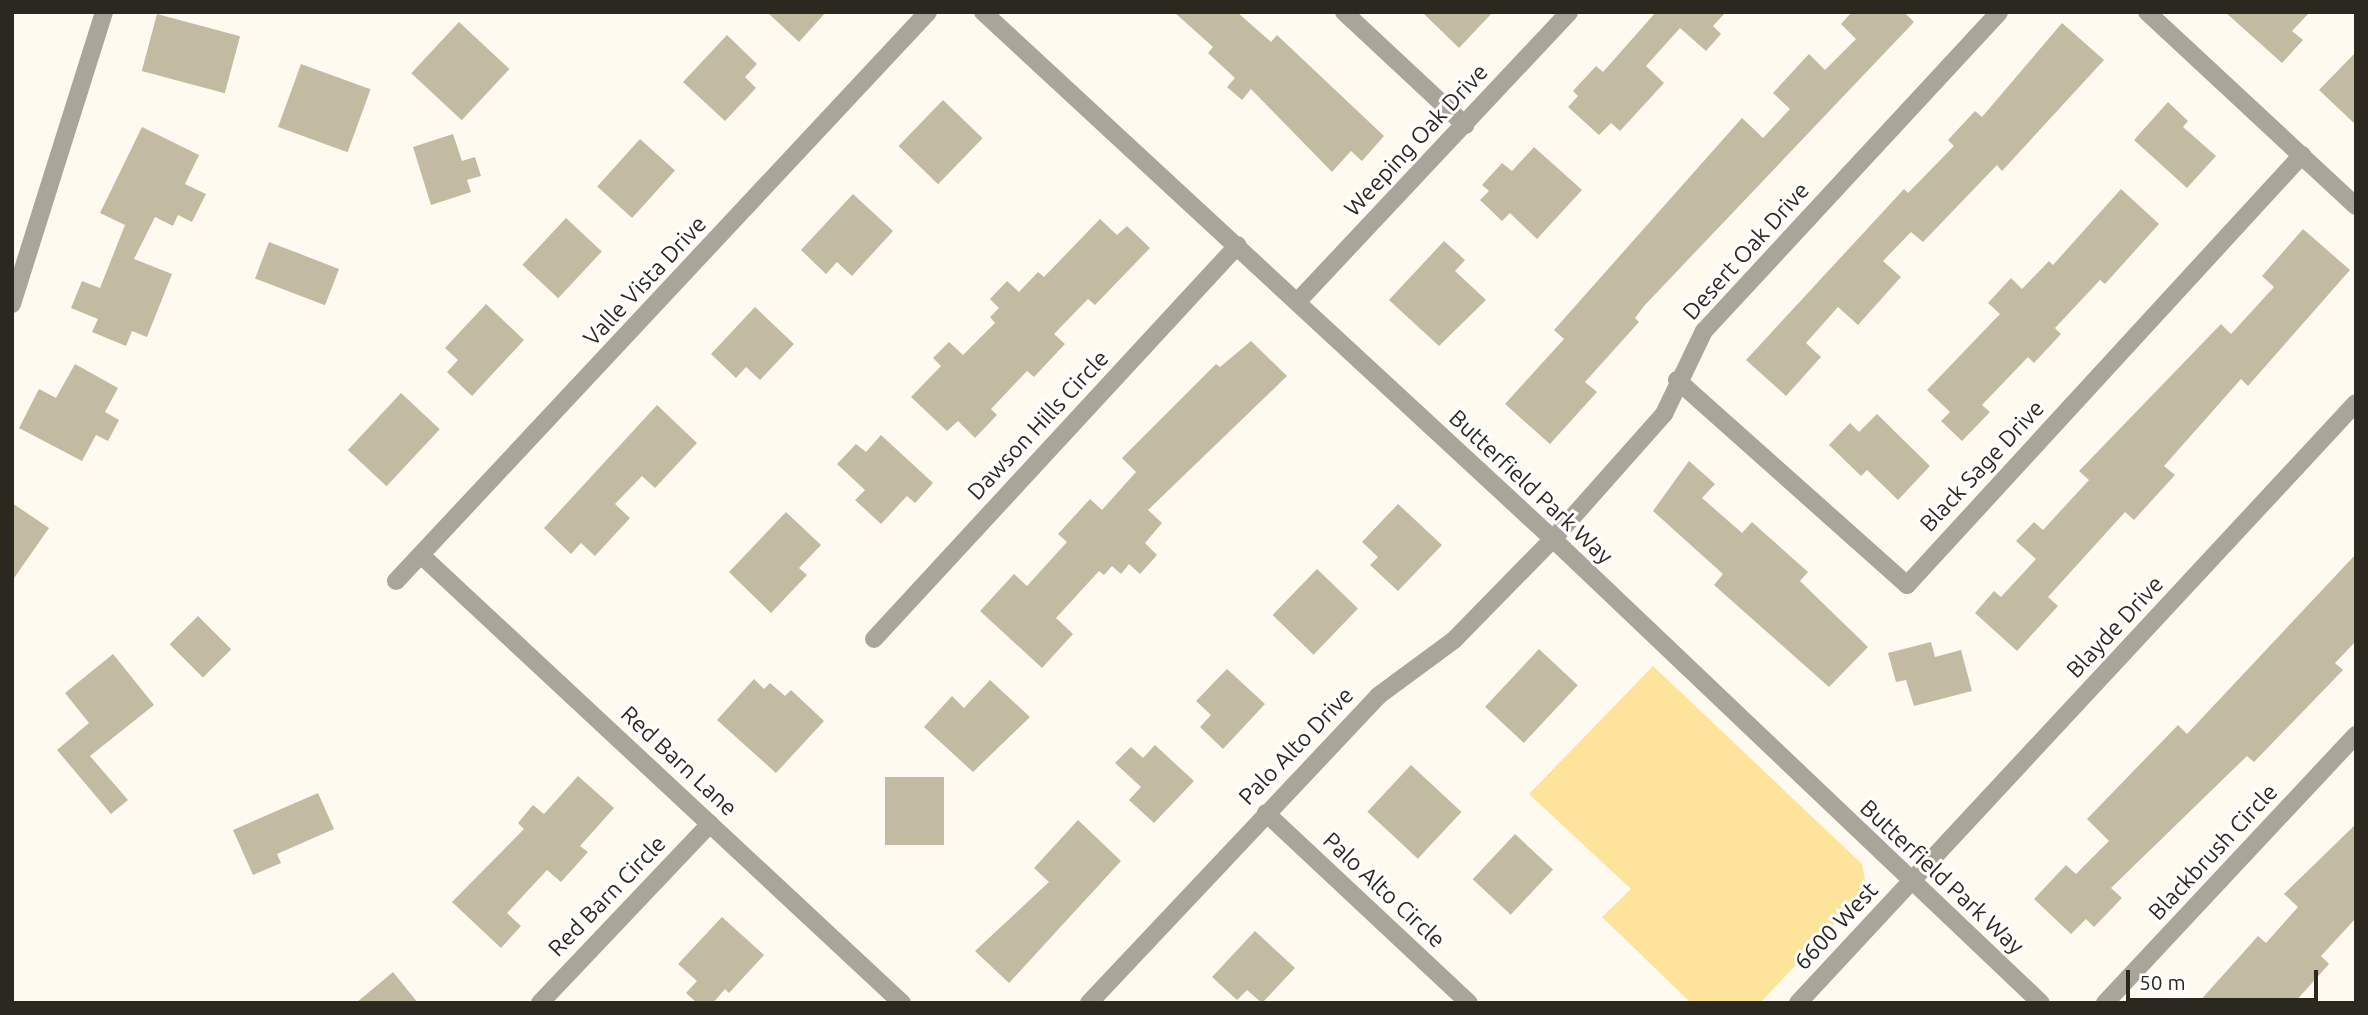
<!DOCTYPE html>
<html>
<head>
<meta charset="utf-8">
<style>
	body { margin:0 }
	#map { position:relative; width:2368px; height:1015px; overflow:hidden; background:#fefaf0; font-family:Ubuntu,sans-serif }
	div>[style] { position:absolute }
	.green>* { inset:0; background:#fee49b }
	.building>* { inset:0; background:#c3baa2; transform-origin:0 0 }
	.minor>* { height:18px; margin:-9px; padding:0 9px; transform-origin:9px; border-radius:9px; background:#a9a59a }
	.tertiary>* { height:18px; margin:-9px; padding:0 9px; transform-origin:9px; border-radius:9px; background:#a9a59a }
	span { translate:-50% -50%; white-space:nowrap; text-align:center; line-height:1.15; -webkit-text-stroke:6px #fff; paint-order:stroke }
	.street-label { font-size:23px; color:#2b281f }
	.frame { position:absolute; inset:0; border:14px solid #2b281f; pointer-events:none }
	.scale { position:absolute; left:2126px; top:970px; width:192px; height:32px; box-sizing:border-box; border:4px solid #2b281f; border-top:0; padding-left:9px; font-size:21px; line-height:24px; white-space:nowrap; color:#2b281f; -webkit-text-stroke:5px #fff; paint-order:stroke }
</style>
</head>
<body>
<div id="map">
	<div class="green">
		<i style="clip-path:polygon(1653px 666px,1862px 864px,1865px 880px,1855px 902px,1760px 1003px,1691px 1003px,1602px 917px,1631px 889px,1529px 794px)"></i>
	</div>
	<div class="building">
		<i style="clip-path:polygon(767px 12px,826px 12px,799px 42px)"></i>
		<i style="clip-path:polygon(1174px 12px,1237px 12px,1271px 42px,1277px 35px,1384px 136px,1362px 161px,1351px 151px,1332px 172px,1251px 89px,1242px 100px,1227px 87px,1235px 78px,1208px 53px,1213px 47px)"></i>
		<i style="clip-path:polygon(1422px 12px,1493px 12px,1459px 48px)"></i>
		<i style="clip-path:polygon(1656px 12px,1726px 12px,1713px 26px,1721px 34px,1706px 51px,1680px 28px,1646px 66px,1664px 83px,1620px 131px,1611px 123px,1599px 135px,1568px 107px,1578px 96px,1573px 91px,1596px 66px,1603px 72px)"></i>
		<i style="clip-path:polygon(1852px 12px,1904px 12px,1914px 22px,1644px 306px,1635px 318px,1639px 322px,1585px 382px,1597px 392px,1550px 444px,1505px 404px,1564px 339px,1554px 330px,1742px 118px,1763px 138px,1790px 109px,1773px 93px,1809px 54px,1825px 70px,1856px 39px,1841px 24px)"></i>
		<i style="clip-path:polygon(2225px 12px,2310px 12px,2292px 31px,2303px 40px,2282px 63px)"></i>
		<i style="left:157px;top:14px;width:86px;height:59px;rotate:15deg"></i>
		<i style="left:459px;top:22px;width:69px;height:70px;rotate:43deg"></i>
		<i style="clip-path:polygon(2062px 23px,2104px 60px,2002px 171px,1997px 165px,1923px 242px,1911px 232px,1883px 261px,1901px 277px,1858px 325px,1838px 307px,1806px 343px,1821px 357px,1786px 396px,1746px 360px,1904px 189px,1908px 193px,1954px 146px,1948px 140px,1975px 111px,1982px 117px)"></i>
		<i style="clip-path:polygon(727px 35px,757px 64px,745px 77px,756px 88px,725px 121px,683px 82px)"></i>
		<i style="clip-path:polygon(2356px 52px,2356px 125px,2319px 90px)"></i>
		<i style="left:301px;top:64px;width:74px;height:67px;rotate:20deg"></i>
		<i style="left:943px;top:100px;width:55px;height:64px;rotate:44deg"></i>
		<i style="clip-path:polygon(2168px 102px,2188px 121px,2183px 127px,2216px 156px,2187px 188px,2134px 140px)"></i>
		<i style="clip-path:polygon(142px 127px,199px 155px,185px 184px,206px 194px,192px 222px,178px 215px,173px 226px,155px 217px,134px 259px,172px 274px,147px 337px,132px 331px,126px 346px,92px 332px,98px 319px,71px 308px,82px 281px,100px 288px,125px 225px,100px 213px)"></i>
		<i style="clip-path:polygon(453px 134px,462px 161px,475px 157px,481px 176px,467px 180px,471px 192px,431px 205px,413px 147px)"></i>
		<i style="left:640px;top:139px;width:47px;height:64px;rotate:42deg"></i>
		<i style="clip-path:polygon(1534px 147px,1582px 190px,1537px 239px,1510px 213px,1502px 221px,1480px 200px,1489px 191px,1482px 185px,1502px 163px,1512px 171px)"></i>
		<i style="clip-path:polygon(2121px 189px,2159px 224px,2105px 284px,2100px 280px,2055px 328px,2061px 334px,2034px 363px,2028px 357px,1982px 405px,1990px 412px,1962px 441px,1941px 421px,1950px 412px,1927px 390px,2000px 314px,1988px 303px,2011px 278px,2022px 289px,2049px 261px,2053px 265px)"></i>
		<i style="clip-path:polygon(853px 194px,893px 231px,852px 276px,837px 262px,826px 274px,801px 250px)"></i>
		<i style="left:566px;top:218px;width:49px;height:64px;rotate:43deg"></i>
		<i style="clip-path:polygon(1100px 219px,1117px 235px,1127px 226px,1150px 248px,1095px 305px,1088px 299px,1054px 334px,1065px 344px,1034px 377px,1027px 371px,991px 409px,997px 415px,975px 438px,958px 421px,947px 431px,911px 397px,941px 366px,933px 358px,949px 342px,963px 355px,995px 323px,990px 317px,999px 308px,990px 299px,1007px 281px,1019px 292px,1038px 272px,1044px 277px)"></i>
		<i style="clip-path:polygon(2303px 229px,2350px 270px,2248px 386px,2241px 379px,2164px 466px,2175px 475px,2134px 520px,2125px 512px,2048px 597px,2058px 606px,2017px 651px,1975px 613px,1994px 591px,2001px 597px,2036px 559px,2016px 541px,2034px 522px,2043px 530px,2089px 480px,2079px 471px,2221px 324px,2231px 334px,2274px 287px,2262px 276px)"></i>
		<i style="clip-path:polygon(1444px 241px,1465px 260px,1455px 271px,1486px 300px,1439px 346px,1389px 300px)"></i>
		<i style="left:269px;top:242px;width:75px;height:39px;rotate:21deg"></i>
		<i style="clip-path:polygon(486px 304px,524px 340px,472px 396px,447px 372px,458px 360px,445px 348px)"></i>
		<i style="clip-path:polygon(755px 307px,794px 344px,760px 380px,746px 367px,736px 378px,711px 354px)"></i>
		<i style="clip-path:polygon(1251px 341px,1287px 376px,1148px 510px,1162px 523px,1145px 543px,1157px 555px,1140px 574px,1129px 564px,1121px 574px,1112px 566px,1104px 575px,1099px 571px,1056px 618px,1073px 634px,1042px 668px,980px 611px,1014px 574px,1027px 586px,1067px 542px,1058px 534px,1090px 499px,1102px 510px,1136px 472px,1122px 458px,1216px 364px,1220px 367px)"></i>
		<i style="clip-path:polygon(75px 364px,118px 388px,105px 412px,119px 420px,108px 441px,96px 435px,82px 461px,19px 428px,39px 389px,56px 398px)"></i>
		<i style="left:401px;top:393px;width:53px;height:78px;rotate:43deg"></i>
		<i style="clip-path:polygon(657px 405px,697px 443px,655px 488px,642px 476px,615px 504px,630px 518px,595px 556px,581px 543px,571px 554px,544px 528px)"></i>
		<i style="clip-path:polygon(1877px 414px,1930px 466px,1898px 500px,1867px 470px,1861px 476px,1829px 445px,1850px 423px,1859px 432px)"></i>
		<i style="clip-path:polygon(881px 435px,933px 483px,915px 503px,907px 496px,881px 524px,855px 500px,865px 490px,837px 464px,856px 444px,866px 452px)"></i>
		<i style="clip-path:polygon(1689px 461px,1715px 484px,1702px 498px,1742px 533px,1752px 522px,1808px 572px,1800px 581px,1868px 647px,1829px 687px,1714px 585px,1723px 574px,1653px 511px)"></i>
		<i style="clip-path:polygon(12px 503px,49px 528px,12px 581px)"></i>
		<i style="clip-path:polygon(1398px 504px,1442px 545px,1398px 591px,1370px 565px,1378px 557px,1362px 542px)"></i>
		<i style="clip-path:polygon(786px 512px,821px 545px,799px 568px,807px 575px,771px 613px,729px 572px)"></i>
		<i style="clip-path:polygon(2356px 554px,2356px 641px,2335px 663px,2343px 670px,2254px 762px,2247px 756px,2111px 888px,2122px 898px,2094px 927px,2086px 919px,2071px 934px,2034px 899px,2066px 865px,2076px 874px,2109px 841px,2087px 819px,2178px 725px,2187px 734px)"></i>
		<i style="left:1317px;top:569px;width:57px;height:64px;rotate:44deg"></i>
		<i style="left:198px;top:616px;width:47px;height:40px;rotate:45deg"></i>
		<i style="clip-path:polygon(1931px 642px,1935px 657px,1961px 650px,1972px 691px,1914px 706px,1906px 680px,1896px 682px,1888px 653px)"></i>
		<i style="left:1539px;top:649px;width:53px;height:79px;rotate:43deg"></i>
		<i style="clip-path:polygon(113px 654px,154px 705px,90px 756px,128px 800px,111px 814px,57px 750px,89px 723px,65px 693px)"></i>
		<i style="clip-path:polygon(1227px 669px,1265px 704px,1223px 749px,1200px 727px,1211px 715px,1196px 701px)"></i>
		<i style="clip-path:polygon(754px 679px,764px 689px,770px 683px,785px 696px,791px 690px,824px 721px,776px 773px,717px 720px)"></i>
		<i style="clip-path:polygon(990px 680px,1030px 717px,973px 772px,924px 727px,952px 696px,964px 708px)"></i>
		<i style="clip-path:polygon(1155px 745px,1194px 781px,1154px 823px,1129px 800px,1141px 787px,1115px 763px,1131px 747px,1143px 758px)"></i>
		<i style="left:1411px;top:765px;width:69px;height:64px;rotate:43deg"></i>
		<i style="clip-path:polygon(578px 776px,614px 808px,580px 846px,588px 852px,561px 882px,547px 870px,507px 913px,521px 926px,501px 948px,452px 902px,524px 829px,518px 823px,533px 805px,544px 814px)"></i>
		<i style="left:885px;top:777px;width:59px;height:68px"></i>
		<i style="clip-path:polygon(318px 793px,334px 829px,277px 854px,281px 863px,253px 875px,233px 830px)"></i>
		<i style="clip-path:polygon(1078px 820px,1121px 861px,1009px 983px,975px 951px,1049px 882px,1034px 868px)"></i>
		<i style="clip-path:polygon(2356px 824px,2356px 918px,2321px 956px,2329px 964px,2294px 1003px,2198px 1003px,2258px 936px,2266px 943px,2298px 907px,2284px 894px)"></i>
		<i style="left:1515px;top:834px;width:52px;height:62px;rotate:43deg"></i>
		<i style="clip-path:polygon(722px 917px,764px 955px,729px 993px,725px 989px,713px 1003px,697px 1003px,686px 993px,697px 981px,678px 964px)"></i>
		<i style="clip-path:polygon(1255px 931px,1295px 968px,1262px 1003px,1247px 990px,1237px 1000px,1212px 977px)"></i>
		<i style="clip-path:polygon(393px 972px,418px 1003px,356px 1003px)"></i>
	</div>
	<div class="minor">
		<i style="left:1344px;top:12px;width:166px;rotate:43deg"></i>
		<i style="left:2147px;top:12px;width:285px;rotate:42.9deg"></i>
		<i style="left:1298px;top:301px;width:396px;rotate:-46.8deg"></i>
		<i style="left:12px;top:304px;width:306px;rotate:-72.5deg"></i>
		<i style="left:1677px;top:380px;width:308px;rotate:41.7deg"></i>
		<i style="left:1907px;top:585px;width:584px;rotate:-47.43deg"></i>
		<i style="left:422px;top:556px;width:656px;rotate:42.96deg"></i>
		<i style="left:396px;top:581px;width:779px;rotate:-46.92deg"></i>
		<i style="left:874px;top:639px;width:536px;rotate:-47.27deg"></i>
		<i style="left:1266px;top:813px;width:278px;rotate:43.1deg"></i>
		<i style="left:540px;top:1003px;width:247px;rotate:-46.5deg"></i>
		<i style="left:1089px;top:1003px;width:422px;rotate:-46.7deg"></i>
		<i style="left:1378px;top:696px;width:94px;rotate:-36.4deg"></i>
		<i style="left:1454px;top:640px;width:141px;rotate:-45.6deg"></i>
		<i style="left:1553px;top:539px;width:167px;rotate:-48.4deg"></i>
		<i style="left:1664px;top:414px;width:92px;rotate:-64.3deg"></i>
		<i style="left:1704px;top:331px;width:434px;rotate:-47.2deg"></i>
		<i style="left:1798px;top:1003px;width:819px;rotate:-47.08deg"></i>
		<i style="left:2105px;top:1003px;width:367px;rotate:-46.9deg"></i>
	</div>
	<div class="tertiary">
		<i style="left:983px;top:12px;width:776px;rotate:42.76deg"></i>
		<i style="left:1553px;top:539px;width:673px;rotate:43.56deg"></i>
	</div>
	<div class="street-label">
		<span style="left:1416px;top:140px;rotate:-47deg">Weeping Oak Drive</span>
		<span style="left:1746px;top:251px;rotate:-48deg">Desert Oak Drive</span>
		<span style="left:645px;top:281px;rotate:-47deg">Valle Vista Drive</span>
		<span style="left:1038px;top:425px;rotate:-47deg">Dawson Hills Circle</span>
		<span style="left:1982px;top:466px;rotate:-47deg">Black Sage Drive</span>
		<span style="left:1531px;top:487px;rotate:43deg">Butterfield Park Way</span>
		<span style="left:2115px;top:627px;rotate:-47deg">Blayde Drive</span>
		<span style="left:1296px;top:746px;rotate:-46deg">Palo Alto Drive</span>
		<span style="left:679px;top:761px;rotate:43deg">Red Barn Lane</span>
		<span style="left:2213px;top:852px;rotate:-47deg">Blackbrush Circle</span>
		<span style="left:1942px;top:877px;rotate:43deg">Butterfield Park Way</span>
		<span style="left:1384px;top:890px;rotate:43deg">Palo Alto Circle</span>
		<span style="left:607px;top:896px;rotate:-46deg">Red Barn Circle</span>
		<span style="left:1836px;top:926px;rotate:-47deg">6600 West</span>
	</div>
	<div class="frame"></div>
	<div class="scale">50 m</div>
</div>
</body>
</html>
